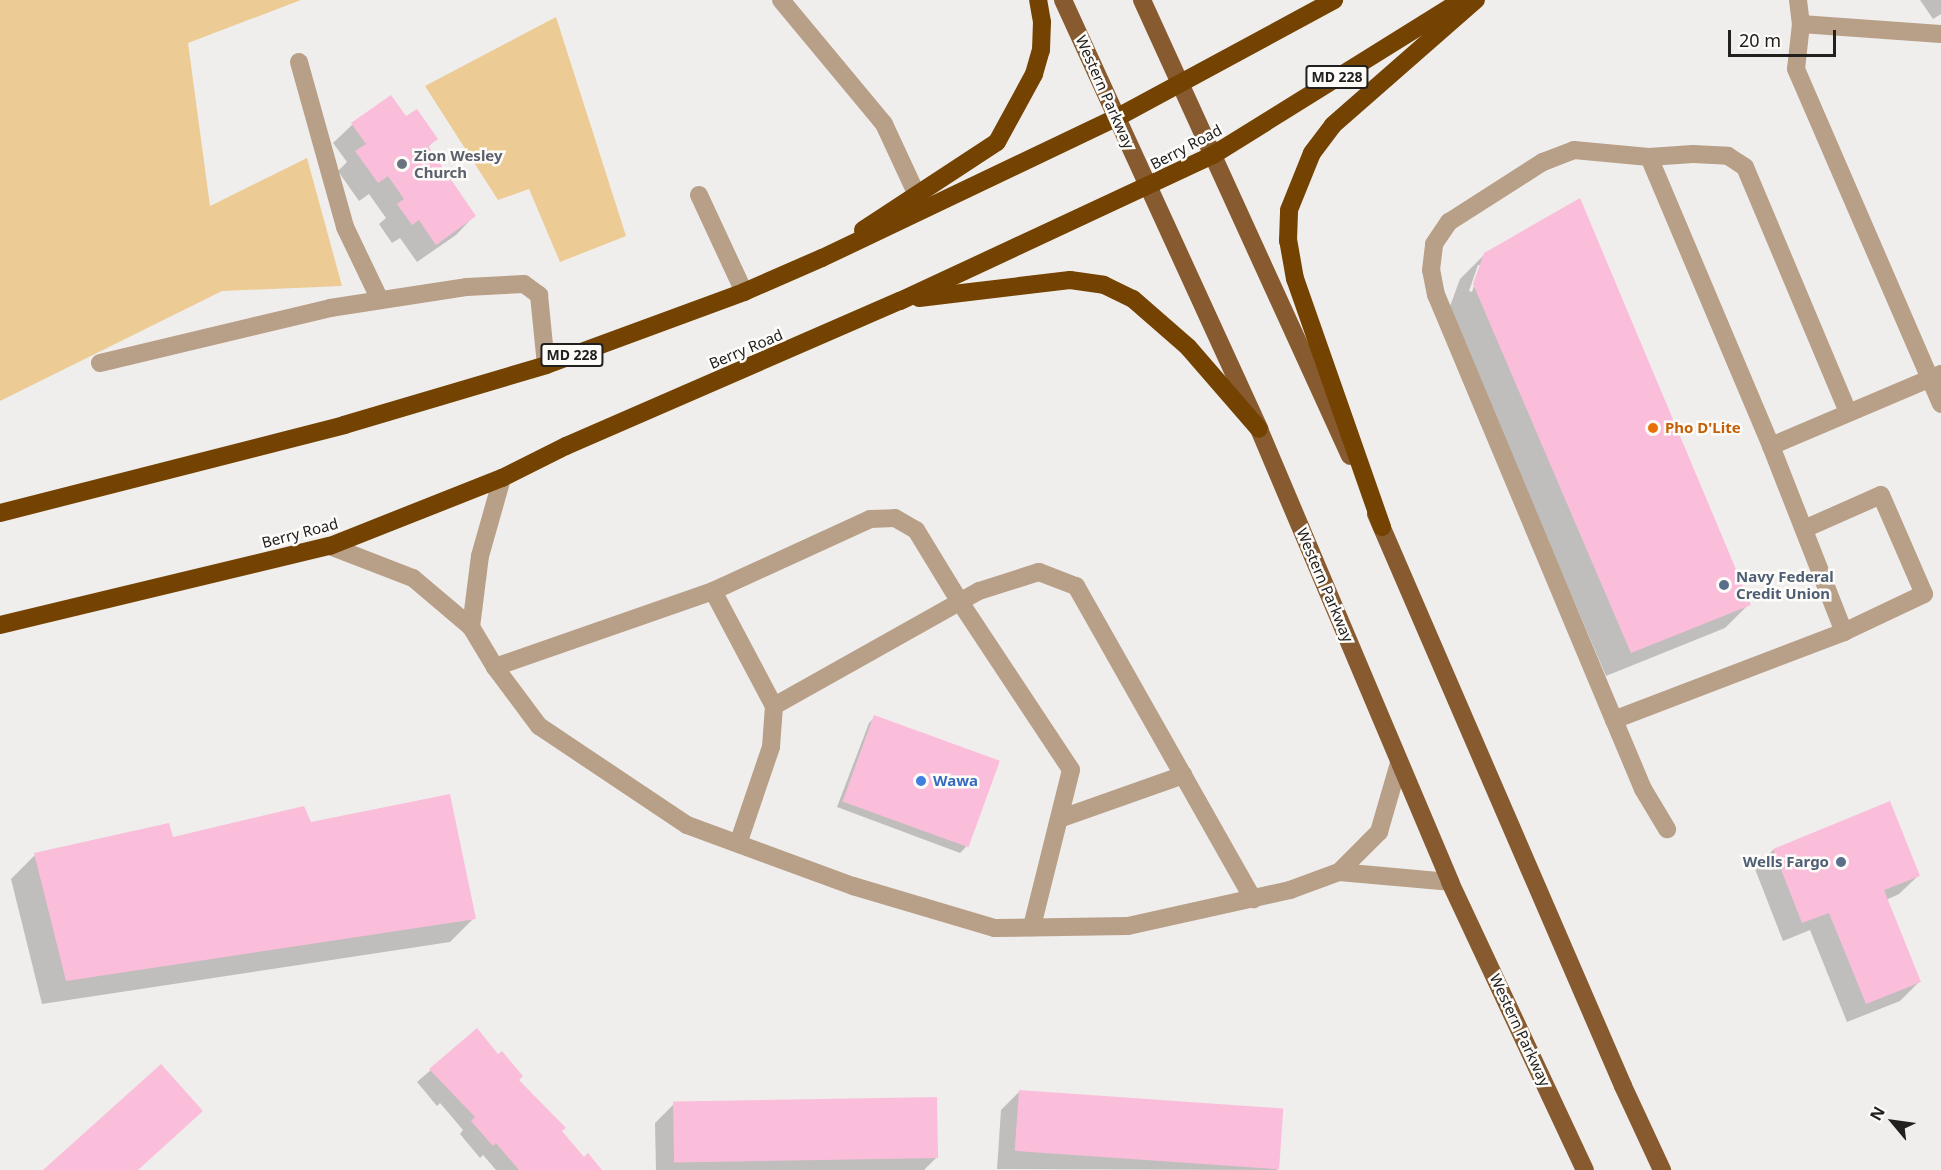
<!DOCTYPE html>
<html>
<head>
<meta charset="utf-8">
<style>
	body { margin:0 }
	#map { position:relative; width:1941px; height:1170px; overflow:hidden; background:#f0eeec; font-family:"Noto Sans",sans-serif }
	div>[style] { position:absolute }
	.green>* { inset:0; background:#eccb95 }
	.shadow>* { inset:0; background:#0003 }
	.building>* { inset:0; background:#fbbeda; transform-origin:0 0 }
	.minor>* { height:18px; margin:-9px; padding:0 9px; transform-origin:9px; border-radius:9px; background:#b89f88 }
	.major>* { height:18px; margin:-9px; padding:0 9px; transform-origin:9px; border-radius:9px; background:#875b2f }
	.highway>* { height:18px; margin:-9px; padding:0 9px; transform-origin:9px; border-radius:9px; background:#744301 }
	.dots>* { width:16px; height:16px; translate:-50% -50%; box-sizing:border-box; border:3px solid #fefcf9; border-radius:50% }
	span { translate:-50% -50%; white-space:nowrap; text-align:center; line-height:1.15; -webkit-text-stroke:5px #fefcf9; paint-order:stroke }
	.shield-label span { padding:2px 4px; background:#fefcf9; border:2px solid; border-radius:4px; -webkit-text-stroke-width:0 }
	.shield-label { font-size:14px; color:#21201f; font-weight:700 }
	.street-label { font-size:15px; color:#21201f }
	.worship-label { font-size:15px; color:#5b616d; font-weight:700 }
	.left { translate:0 -50%; text-align:left }
	.food-label { font-size:15px; color:#c56008; font-weight:700 }
	.service-label { font-size:15px; color:#4e5e75; font-weight:700 }
	.right { translate:-100% -50%; text-align:right }
	.shop-label { font-size:15px; color:#366cbe; font-weight:700 }
	.north { position:absolute; left:1863px; top:1092px; width:60px; height:60px; -webkit-text-stroke:4px #fefcf9; paint-order:stroke; rotate:299deg; font-size:16px; font-weight:700; line-height:24px; text-align:center; color:#21201f }
	.north::after { content:''; display:block; margin:auto; width:21px; height:27px; background:#21201f; clip-path:polygon(50% 0,100% 100%,50% 72%,0 100%) }
	.scale { position:absolute; left:1728px; top:30px; width:108px; height:27px; box-sizing:border-box; border:3px solid #21201f; border-top:0; padding-left:8px; font-size:18px; line-height:21px; white-space:nowrap; color:#21201f; -webkit-text-stroke:4px #fefcf9; paint-order:stroke }
</style>
</head>
<body>
<div id="map">
	<div class="green">
		<i style="clip-path:polygon(0 0,301px 0,188px 43px,210px 206px,307px 158px,342px 286px,222px 291px,0 401px)"></i>
		<i style="clip-path:polygon(556px 17px,626px 236px,560px 262px,529px 189px,498px 200px,425px 86px)"></i>
	</div>
	<div class="shadow">
		<i style="clip-path:polygon(1920px 0,1941px 0,1941px 14px,1933px 19px)"></i>
		<i style="clip-path:polygon(391px 97px,406px 118px,436px 139px,427px 148px,474px 216px,456px 235px,417px 262px,400px 238px,392px 243px,379px 224px,386px 218px,369px 194px,359px 201px,338px 171px,347px 162px,333px 143px,352px 125px)"></i>
		<i style="clip-path:polygon(evenodd,1485px 254px,1749px 604px,1725px 628px,1606px 676px,1449px 309px,1460px 279px,1485px 254px,1478px 265px,1481px 265px,1472px 292px,1469px 291px,1478px 265px)"></i>
		<i style="clip-path:polygon(875px 717px,966px 847px,960px 853px,837px 807px,869px 723px)"></i>
		<i style="clip-path:polygon(1889px 803px,1918px 876px,1899px 894px,1886px 900px,1919px 982px,1900px 1001px,1847px 1022px,1810px 930px,1783px 941px,1755px 869px,1773px 850px)"></i>
		<i style="clip-path:polygon(172px 839px,474px 918px,450px 942px,42px 1004px,11px 879px,35px 855px)"></i>
		<i style="clip-path:polygon(477px 1030px,583px 1159px,600px 1170px,496px 1170px,483px 1155px,480px 1158px,460px 1134px,463px 1130px,440px 1103px,437px 1106px,417px 1082px)"></i>
		<i style="clip-path:polygon(1020px 1091px,1282px 1111px,1277px 1170px,997px 1169px,1001px 1110px)"></i>
		<i style="clip-path:polygon(674px 1104px,936px 1158px,924px 1170px,656px 1170px,655px 1123px)"></i>
	</div>
	<div class="building">
		<i style="clip-path:polygon(391px 95px,406px 116px,417px 109px,438px 139px,428px 146px,476px 216px,436px 245px,419px 220px,412px 225px,397px 204px,404px 199px,388px 176px,378px 183px,355px 151px,366px 144px,351px 123px)"></i>
		<i style="clip-path:polygon(1580px 198px,1751px 605px,1631px 653px,1473px 284px,1484px 253px)"></i>
		<i style="left:874px;top:715px;width:134px;height:92px;rotate:20deg"></i>
		<i style="clip-path:polygon(450px 794px,476px 919px,66px 981px,34px 853px,169px 823px,173px 837px,304px 806px,311px 822px)"></i>
		<i style="clip-path:polygon(1890px 801px,1920px 876px,1884px 890px,1921px 982px,1866px 1004px,1829px 913px,1802px 923px,1773px 849px)"></i>
		<i style="clip-path:polygon(477px 1028px,498px 1054px,502px 1051px,523px 1076px,519px 1080px,566px 1128px,562px 1131px,584px 1157px,588px 1153px,602px 1170px,519px 1170px,496px 1143px,493px 1146px,471px 1121px,475px 1117px,429px 1069px)"></i>
		<i style="clip-path:polygon(161px 1064px,203px 1111px,138px 1170px,43px 1170px)"></i>
		<i style="left:1019px;top:1090px;width:265px;height:61px;rotate:4deg"></i>
		<i style="left:937px;top:1097px;width:61px;height:264px;rotate:89deg"></i>
	</div>
	<div class="minor">
		<i style="left:781px;top:0;width:161px;rotate:50.3deg"></i>
		<i style="left:884px;top:124px;width:76px;rotate:65.1deg"></i>
		<i style="left:1798px;top:0;width:24px;rotate:83deg"></i>
		<i style="left:1801px;top:24px;width:45px;rotate:96.3deg"></i>
		<i style="left:1796px;top:69px;width:365px;rotate:66.6deg"></i>
		<i style="left:1801px;top:24px;width:140px;rotate:4.1deg"></i>
		<i style="left:299px;top:62px;width:171px;rotate:74.4deg"></i>
		<i style="left:345px;top:227px;width:81px;rotate:64.4deg"></i>
		<i style="left:1649px;top:157px;width:44px;rotate:-3.9deg"></i>
		<i style="left:1693px;top:154px;width:35px;rotate:3deg"></i>
		<i style="left:1728px;top:156px;width:20px;rotate:33deg"></i>
		<i style="left:1745px;top:167px;width:266px;rotate:67.2deg"></i>
		<i style="left:699px;top:195px;width:107px;rotate:65.1deg"></i>
		<i style="left:100px;top:363px;width:236px;rotate:-13.4deg"></i>
		<i style="left:330px;top:308px;width:139px;rotate:-8.7deg"></i>
		<i style="left:467px;top:287px;width:57px;rotate:-3deg"></i>
		<i style="left:524px;top:284px;width:19px;rotate:36deg"></i>
		<i style="left:539px;top:295px;width:70px;rotate:84.3deg"></i>
		<i style="left:1771px;top:446px;width:200px;rotate:68.6deg"></i>
		<i style="left:1844px;top:632px;width:246px;rotate:159.1deg"></i>
		<i style="left:1614px;top:720px;width:461px;rotate:-112.7deg"></i>
		<i style="left:1436px;top:295px;width:25px;rotate:-101deg"></i>
		<i style="left:1431px;top:270px;width:26px;rotate:-83deg"></i>
		<i style="left:1434px;top:244px;width:27px;rotate:-56deg"></i>
		<i style="left:1449px;top:222px;width:112px;rotate:-32.6deg"></i>
		<i style="left:1543px;top:162px;width:33px;rotate:-21deg"></i>
		<i style="left:1574px;top:150px;width:75px;rotate:5.3deg"></i>
		<i style="left:1649px;top:157px;width:314px;rotate:67.1deg"></i>
		<i style="left:1771px;top:446px;width:185px;rotate:-23deg"></i>
		<i style="left:1804px;top:529px;width:84px;rotate:-23.8deg"></i>
		<i style="left:1881px;top:495px;width:108px;rotate:66.5deg"></i>
		<i style="left:1924px;top:594px;width:89px;rotate:154.6deg"></i>
		<i style="left:330px;top:546px;width:89px;rotate:21.1deg"></i>
		<i style="left:413px;top:578px;width:76px;rotate:40.2deg"></i>
		<i style="left:471px;top:627px;width:47px;rotate:59deg"></i>
		<i style="left:495px;top:667px;width:74px;rotate:53.3deg"></i>
		<i style="left:539px;top:726px;width:178px;rotate:33.8deg"></i>
		<i style="left:687px;top:825px;width:177px;rotate:20.2deg"></i>
		<i style="left:853px;top:886px;width:148px;rotate:16.5deg"></i>
		<i style="left:995px;top:928px;width:133px;rotate:-0.9deg"></i>
		<i style="left:1128px;top:926px;width:166px;rotate:-12.5deg"></i>
		<i style="left:1290px;top:890px;width:52px;rotate:-20.2deg"></i>
		<i style="left:1339px;top:872px;width:57px;rotate:-45deg"></i>
		<i style="left:1379px;top:832px;width:72px;rotate:-73.8deg"></i>
		<i style="left:713px;top:591px;width:130px;rotate:62.1deg"></i>
		<i style="left:774px;top:706px;width:41px;rotate:94.2deg"></i>
		<i style="left:771px;top:747px;width:102px;rotate:108.8deg"></i>
		<i style="left:471px;top:627px;width:72px;rotate:-82.8deg"></i>
		<i style="left:480px;top:556px;width:81px;rotate:-74.2deg"></i>
		<i style="left:495px;top:667px;width:231px;rotate:-19.2deg"></i>
		<i style="left:713px;top:591px;width:173px;rotate:-24.6deg"></i>
		<i style="left:870px;top:519px;width:25px;rotate:-2deg"></i>
		<i style="left:895px;top:518px;width:24px;rotate:30deg"></i>
		<i style="left:916px;top:530px;width:84px;rotate:58.6deg"></i>
		<i style="left:960px;top:602px;width:201px;rotate:56.5deg"></i>
		<i style="left:1071px;top:770px;width:162px;rotate:104deg"></i>
		<i style="left:774px;top:706px;width:235px;rotate:-29.3deg"></i>
		<i style="left:979px;top:591px;width:63px;rotate:-17.6deg"></i>
		<i style="left:1039px;top:572px;width:40px;rotate:21deg"></i>
		<i style="left:1076px;top:586px;width:360px;rotate:60.5deg"></i>
		<i style="left:1614px;top:720px;width:75px;rotate:67.2deg"></i>
		<i style="left:1643px;top:789px;width:47px;rotate:59deg"></i>
		<i style="left:1059px;top:819px;width:132px;rotate:-19.5deg"></i>
		<i style="left:1339px;top:872px;width:111px;rotate:5.1deg"></i>
	</div>
	<div class="major">
		<i style="left:1063px;top:0;width:472px;rotate:65.4deg"></i>
		<i style="left:1259px;top:429px;width:492px;rotate:67.1deg"></i>
		<i style="left:1450px;top:882px;width:318px;rotate:64.9deg"></i>
		<i style="left:1142px;top:0;width:501px;rotate:65.48deg"></i>
		<i style="left:1376px;top:514px;width:623px;rotate:66.64deg"></i>
		<i style="left:1623px;top:1086px;width:93px;rotate:65.1deg"></i>
	</div>
	<div class="highway">
		<i style="left:863px;top:230px;width:160px;rotate:-33.3deg"></i>
		<i style="left:997px;top:142px;width:77px;rotate:-61.4deg"></i>
		<i style="left:1034px;top:74px;width:25px;rotate:-74deg"></i>
		<i style="left:1041px;top:50px;width:28px;rotate:-88deg"></i>
		<i style="left:1042px;top:22px;width:22px;rotate:-100deg"></i>
		<i style="left:919px;top:298px;width:152px;rotate:-6.8deg"></i>
		<i style="left:1070px;top:280px;width:34px;rotate:8deg"></i>
		<i style="left:1104px;top:285px;width:32px;rotate:26deg"></i>
		<i style="left:1133px;top:299px;width:73px;rotate:41.1deg"></i>
		<i style="left:1188px;top:347px;width:108px;rotate:49.1deg"></i>
		<i style="left:0;top:513px;width:355px;rotate:-14.3deg"></i>
		<i style="left:344px;top:425px;width:211px;rotate:-16.5deg"></i>
		<i style="left:546px;top:365px;width:211px;rotate:-20.2deg"></i>
		<i style="left:744px;top:292px;width:85px;rotate:-23.6deg"></i>
		<i style="left:822px;top:258px;width:326px;rotate:-25.5deg"></i>
		<i style="left:1116px;top:118px;width:248px;rotate:-28.4deg"></i>
		<i style="left:1382px;top:527px;width:263px;rotate:-109.3deg"></i>
		<i style="left:1295px;top:279px;width:39px;rotate:-100deg"></i>
		<i style="left:1288px;top:241px;width:31px;rotate:-88deg"></i>
		<i style="left:1289px;top:210px;width:61px;rotate:-68deg"></i>
		<i style="left:1312px;top:153px;width:35px;rotate:-53deg"></i>
		<i style="left:1333px;top:125px;width:190px;rotate:-41.2deg"></i>
		<i style="left:0;top:625px;width:339px;rotate:-13.5deg"></i>
		<i style="left:330px;top:546px;width:185px;rotate:-21.6deg"></i>
		<i style="left:502px;top:478px;width:72px;rotate:-26.6deg"></i>
		<i style="left:566px;top:446px;width:364px;rotate:-23.5deg"></i>
		<i style="left:900px;top:301px;width:345px;rotate:-25deg"></i>
		<i style="left:1213px;top:155px;width:293px;rotate:-31.9deg"></i>
	</div>
	<div class="dots">
		<i style="left:402px;top:164px;background:#6b7280"></i>
		<i style="left:1653px;top:428px;background:#e8710a"></i>
		<i style="left:1724px;top:585px;background:#5c6f8a"></i>
		<i style="left:921px;top:781px;background:#3f7fe0"></i>
		<i style="left:1841px;top:862px;background:#5c6f8a"></i>
	</div>
	<div class="shield-label">
		<span style="left:1337px;top:77px">MD 228</span>
		<span style="left:572px;top:355px">MD 228</span>
	</div>
	<div class="street-label">
		<span style="left:1105px;top:92px;rotate:66deg">Western Parkway</span>
		<span style="left:1186px;top:147px;rotate:-28deg">Berry Road</span>
		<span style="left:746px;top:349px;rotate:-23deg">Berry Road</span>
		<span style="left:300px;top:533px;rotate:-15deg">Berry Road</span>
		<span style="left:1325px;top:585px;rotate:67deg">Western Parkway</span>
		<span style="left:1520px;top:1030px;rotate:65deg">Western Parkway</span>
	</div>
	<div class="worship-label">
		<span class="left" style="left:414px;top:164px">Zion Wesley<br>Church</span>
	</div>
	<div class="food-label">
		<span class="left" style="left:1665px;top:428px">Pho D'Lite</span>
	</div>
	<div class="service-label">
		<span class="left" style="left:1736px;top:585px">Navy Federal<br>Credit Union</span>
		<span class="right" style="left:1829px;top:862px">Wells Fargo</span>
	</div>
	<div class="shop-label">
		<span class="left" style="left:933px;top:781px">Wawa</span>
	</div>
	<div class="north">N</div>
	<div class="scale">20 m</div>
</div>
</body>
</html>
